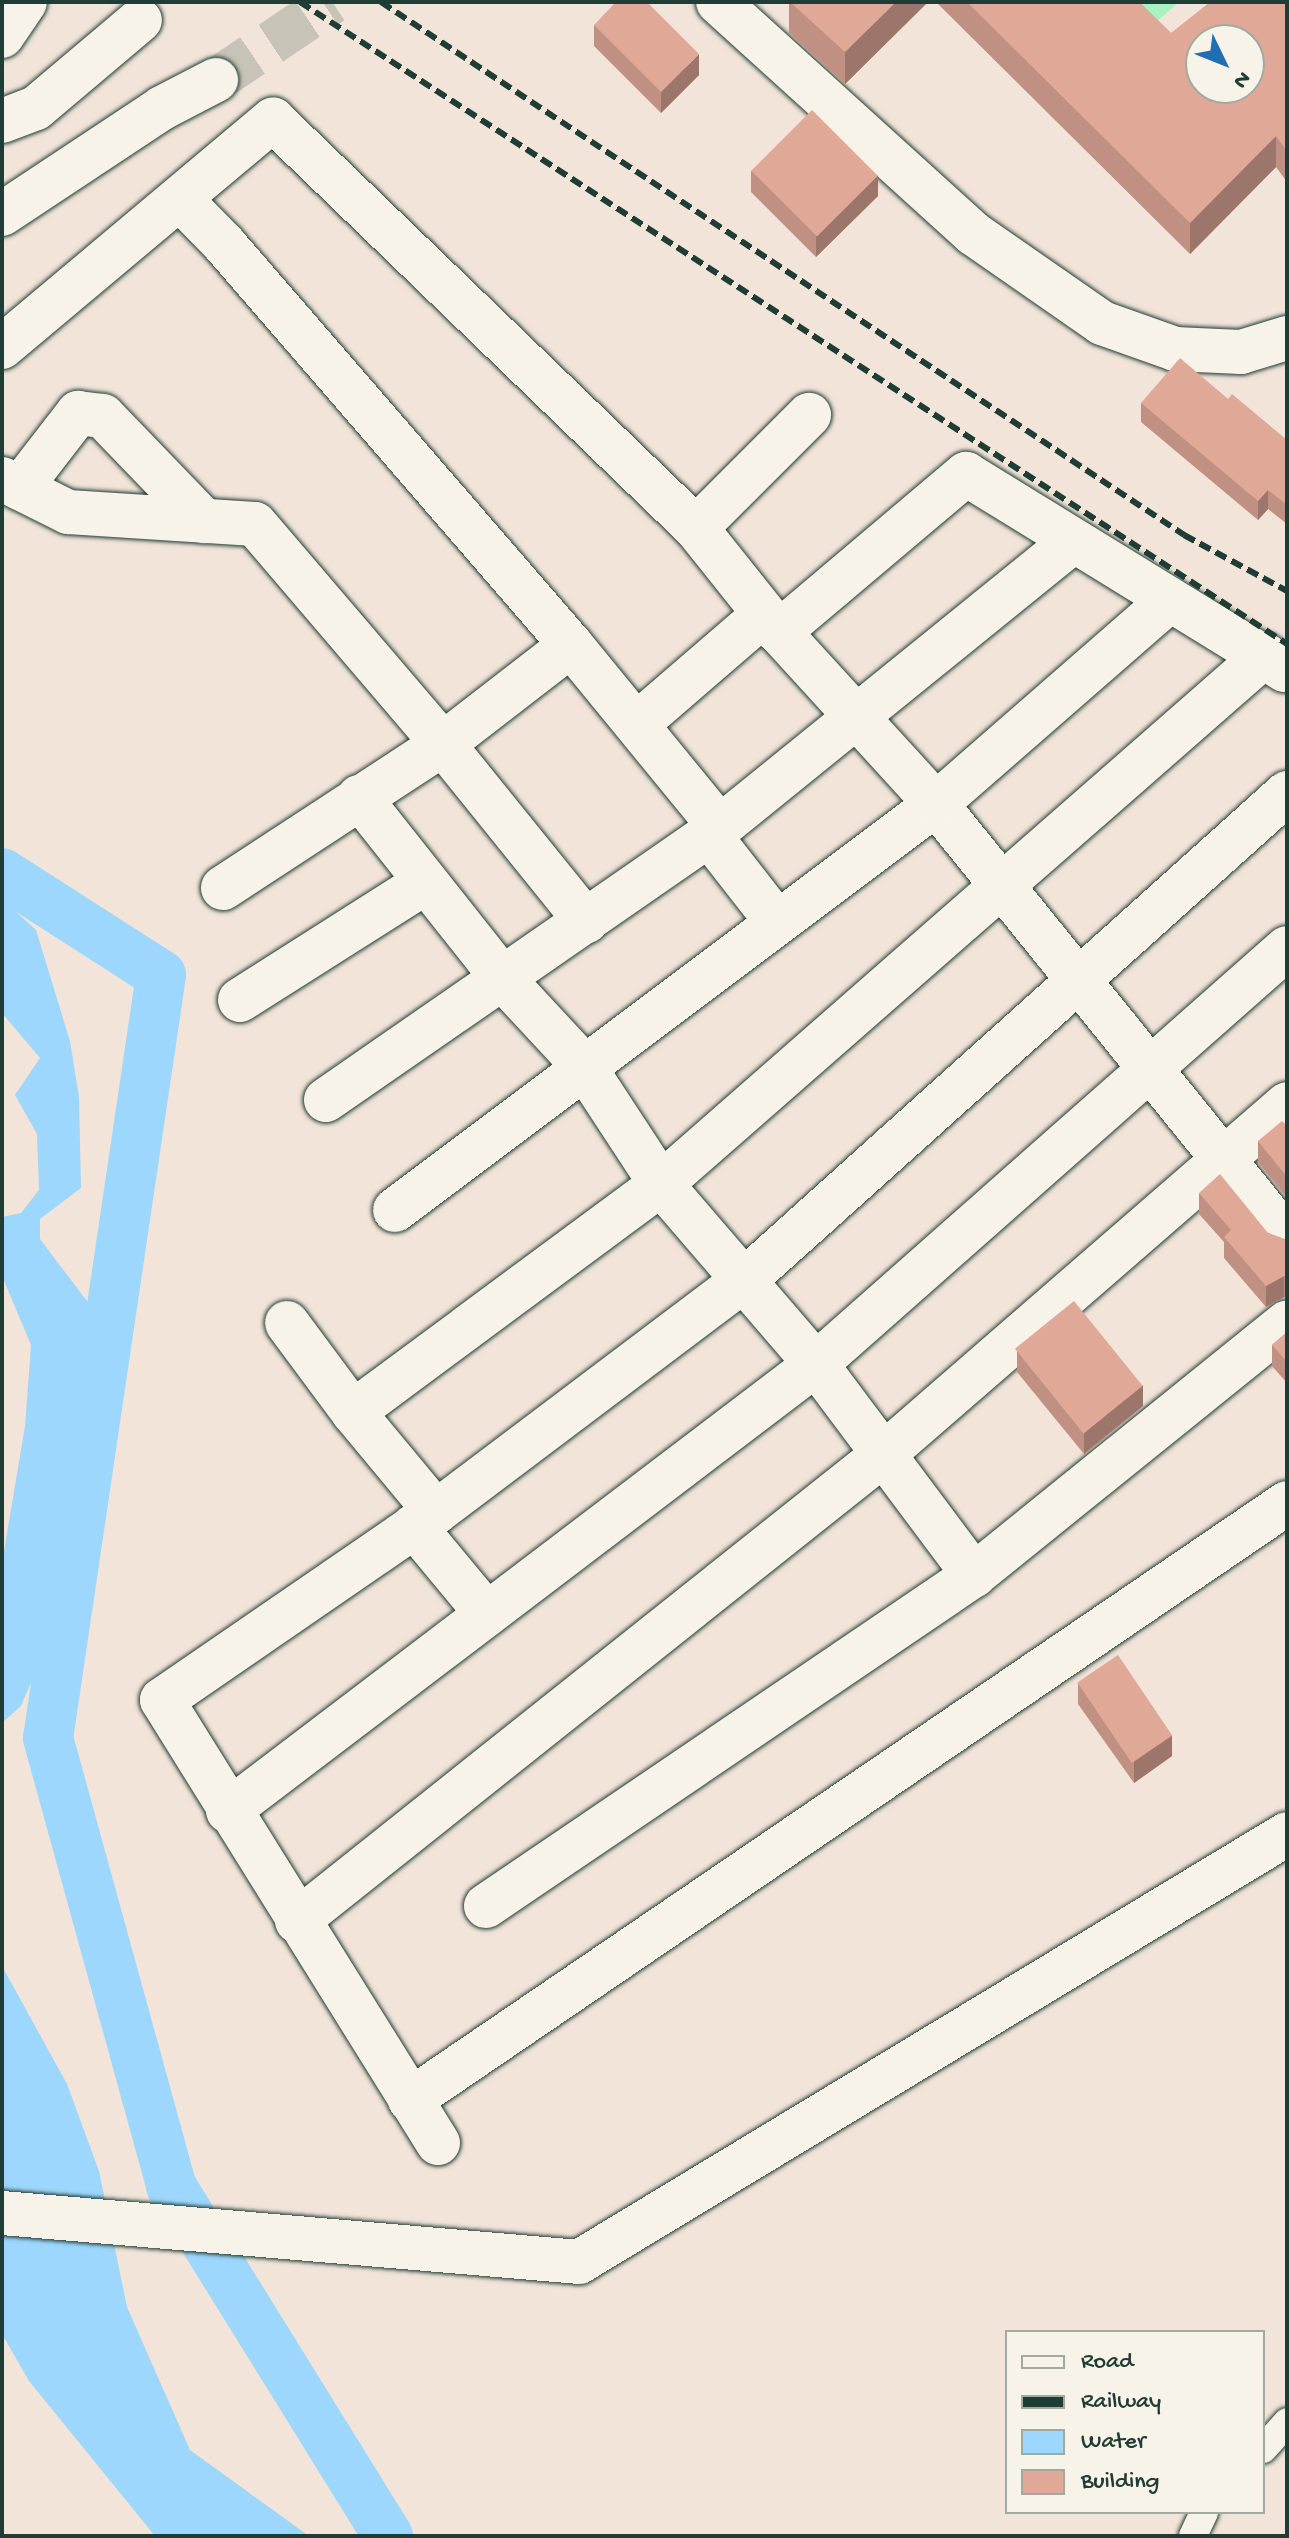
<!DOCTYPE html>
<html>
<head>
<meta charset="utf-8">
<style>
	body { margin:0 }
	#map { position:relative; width:1289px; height:2538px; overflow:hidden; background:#f2e4d8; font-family:"Gochi Hand",sans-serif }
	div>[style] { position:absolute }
	.green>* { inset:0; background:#a8f2c1 }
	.water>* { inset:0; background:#9ed7fe }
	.canal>* { height:50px; margin:-25px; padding:0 25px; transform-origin:25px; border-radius:25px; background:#9ed7fe }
	.tertiary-tunnel>* { height:44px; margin-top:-22px; transform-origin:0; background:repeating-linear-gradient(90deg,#c8c3b7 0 44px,transparent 0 66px) }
	.roads { filter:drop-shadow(0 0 2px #1f3d34) drop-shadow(0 0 2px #1f3d34) }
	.service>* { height:28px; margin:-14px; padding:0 14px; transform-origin:14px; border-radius:14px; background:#f7f3e8 }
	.minor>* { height:44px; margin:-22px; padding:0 22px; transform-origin:22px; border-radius:22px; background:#f7f3e8 }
	.tertiary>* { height:44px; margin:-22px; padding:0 22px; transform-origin:22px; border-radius:22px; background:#f7f3e8 }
	.rail>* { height:6px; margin-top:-3px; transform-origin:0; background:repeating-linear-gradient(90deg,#1f3d34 0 12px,transparent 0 18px) }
	.wall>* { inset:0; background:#c09082 }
	.shaded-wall>* { inset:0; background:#9c766a }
	.building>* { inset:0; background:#dfa897; transform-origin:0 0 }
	span { translate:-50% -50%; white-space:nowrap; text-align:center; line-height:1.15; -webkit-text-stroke:6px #f7f3e8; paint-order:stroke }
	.frame { position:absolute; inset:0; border:4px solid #1f3d34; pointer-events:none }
	.legend { position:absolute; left:1005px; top:2330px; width:260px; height:184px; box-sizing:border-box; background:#f7f3e8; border:2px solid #a1aaa0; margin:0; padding:10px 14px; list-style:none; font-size:24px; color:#1f3d34 }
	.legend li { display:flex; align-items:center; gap:16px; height:40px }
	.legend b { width:40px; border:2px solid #a1aaa0 }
	.north { position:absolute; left:1185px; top:24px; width:80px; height:80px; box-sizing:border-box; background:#f7f3e8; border:2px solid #a1aaa0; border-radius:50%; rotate:133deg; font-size:22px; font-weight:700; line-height:32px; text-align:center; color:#1f3d34 }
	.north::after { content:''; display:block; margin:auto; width:28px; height:36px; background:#1f6fb2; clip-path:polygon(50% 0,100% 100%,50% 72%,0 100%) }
</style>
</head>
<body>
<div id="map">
	<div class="green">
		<i style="clip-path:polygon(1117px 2px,1179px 2px,1146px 31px)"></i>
	</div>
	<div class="water">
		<i style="clip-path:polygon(2px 899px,36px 930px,70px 1041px,79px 1097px,81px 1188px,40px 1219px,40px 1239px,99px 1317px,58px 1519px,43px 1654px,21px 1706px,2px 1723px,2px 1563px,25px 1426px,31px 1345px,2px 1276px,2px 1217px,21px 1213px,39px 1190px,37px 1134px,15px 1095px,40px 1058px,2px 1013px)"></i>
		<i style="clip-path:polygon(2px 1966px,67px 2084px,99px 2171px,127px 2307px,190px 2450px,309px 2536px,155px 2536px,29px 2381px,2px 2334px)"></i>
	</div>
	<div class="canal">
		<i style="left:2px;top:873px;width:189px;rotate:32.7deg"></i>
		<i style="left:161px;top:975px;width:771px;rotate:98.42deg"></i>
		<i style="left:48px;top:1738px;width:465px;rotate:74.6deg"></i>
		<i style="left:171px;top:2186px;width:412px;rotate:58.2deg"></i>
	</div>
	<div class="tertiary-tunnel">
		<i style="left:216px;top:80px;width:140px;rotate:-33.9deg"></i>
	</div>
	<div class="roads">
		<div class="service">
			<i style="left:1263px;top:2449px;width:36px;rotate:-48deg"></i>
			<i style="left:1193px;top:2536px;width:26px;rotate:-65deg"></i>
		</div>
		<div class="minor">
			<i style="left:2px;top:36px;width:41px;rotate:-55.9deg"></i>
			<i style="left:180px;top:199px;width:63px;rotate:45.6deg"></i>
			<i style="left:224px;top:244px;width:530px;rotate:49.13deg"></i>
			<i style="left:571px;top:645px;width:235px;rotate:50.7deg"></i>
			<i style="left:2px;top:347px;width:354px;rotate:-40deg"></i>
			<i style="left:273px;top:120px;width:588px;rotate:43.97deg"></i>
			<i style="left:696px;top:528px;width:133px;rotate:51.4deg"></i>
			<i style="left:779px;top:632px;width:233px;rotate:47.6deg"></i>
			<i style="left:936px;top:804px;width:558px;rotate:51.04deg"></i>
			<i style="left:2px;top:479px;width:74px;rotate:26.6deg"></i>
			<i style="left:68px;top:512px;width:187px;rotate:3.7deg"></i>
			<i style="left:255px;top:524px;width:289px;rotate:49.5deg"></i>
			<i style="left:443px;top:744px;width:263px;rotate:146.8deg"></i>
			<i style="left:20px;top:488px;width:95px;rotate:-52.3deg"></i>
			<i style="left:78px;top:413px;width:25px;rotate:7deg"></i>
			<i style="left:103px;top:416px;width:146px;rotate:46.1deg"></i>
			<i style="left:696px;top:528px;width:160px;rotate:-45deg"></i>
			<i style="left:571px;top:645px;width:162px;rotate:142.3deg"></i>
			<i style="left:443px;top:744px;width:228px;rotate:51.1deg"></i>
			<i style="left:637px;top:724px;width:162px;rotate:-40.8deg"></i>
			<i style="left:760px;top:618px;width:24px;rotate:36deg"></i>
			<i style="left:779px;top:632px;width:245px;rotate:-40.2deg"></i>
			<i style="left:966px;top:474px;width:374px;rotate:31.6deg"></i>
			<i style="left:359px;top:797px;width:232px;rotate:51.6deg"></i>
			<i style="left:503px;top:979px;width:117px;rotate:47.1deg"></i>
			<i style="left:583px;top:1065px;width:142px;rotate:56.8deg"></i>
			<i style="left:661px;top:1184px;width:238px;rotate:49.3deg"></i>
			<i style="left:816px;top:1364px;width:264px;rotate:53.2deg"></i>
			<i style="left:709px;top:835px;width:110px;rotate:52deg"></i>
			<i style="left:240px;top:1000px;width:220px;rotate:-32.4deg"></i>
			<i style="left:326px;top:1100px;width:479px;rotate:-34.7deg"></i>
			<i style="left:720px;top:827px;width:453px;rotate:-39deg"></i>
			<i style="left:395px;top:1210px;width:676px;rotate:-36.89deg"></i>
			<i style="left:936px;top:804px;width:310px;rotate:-41.1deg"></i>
			<i style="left:287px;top:1323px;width:111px;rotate:53.4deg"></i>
			<i style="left:436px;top:1512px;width:130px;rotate:-129.7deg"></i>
			<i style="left:353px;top:1412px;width:383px;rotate:-36.5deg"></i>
			<i style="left:661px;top:1184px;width:803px;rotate:-41.21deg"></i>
			<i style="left:414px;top:1526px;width:114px;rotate:50.3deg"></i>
			<i style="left:228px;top:1811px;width:739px;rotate:-37.24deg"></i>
			<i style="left:816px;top:1364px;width:628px;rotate:-41.45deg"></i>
			<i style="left:486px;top:1906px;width:590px;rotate:-34.15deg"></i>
			<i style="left:974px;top:1575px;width:402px;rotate:-38.9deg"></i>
			<i style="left:297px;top:1921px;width:752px;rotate:-38.52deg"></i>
			<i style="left:885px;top:1453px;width:532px;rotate:-40.96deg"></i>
			<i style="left:410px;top:2100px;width:1061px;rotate:-34.24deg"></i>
			<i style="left:438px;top:2143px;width:522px;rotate:-121.92deg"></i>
			<i style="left:162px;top:1700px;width:332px;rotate:-34.5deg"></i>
			<i style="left:436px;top:1512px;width:389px;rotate:-37deg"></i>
			<i style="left:747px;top:1278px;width:726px;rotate:-41.93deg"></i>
			<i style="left:2px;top:2213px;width:579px;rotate:4.85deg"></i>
			<i style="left:579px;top:2262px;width:827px;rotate:-31.15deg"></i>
		</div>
		<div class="tertiary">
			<i style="left:718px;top:2px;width:345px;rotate:42.2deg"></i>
			<i style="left:974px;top:234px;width:156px;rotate:34.8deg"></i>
			<i style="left:1102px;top:323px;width:77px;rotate:19.6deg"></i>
			<i style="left:1175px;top:349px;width:66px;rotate:2.6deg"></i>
			<i style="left:1241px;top:352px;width:48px;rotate:-16.9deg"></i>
			<i style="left:2px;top:121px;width:36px;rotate:-21deg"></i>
			<i style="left:36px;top:108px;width:136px;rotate:-40.2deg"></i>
			<i style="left:2px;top:214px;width:192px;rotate:-33.5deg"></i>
			<i style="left:162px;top:108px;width:61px;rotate:-27.4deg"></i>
		</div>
	</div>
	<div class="rail">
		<i style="left:300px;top:2px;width:1177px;rotate:33.04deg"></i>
		<i style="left:381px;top:2px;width:964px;rotate:33.57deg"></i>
		<i style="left:1184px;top:535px;width:117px;rotate:28.5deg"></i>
	</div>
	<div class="wall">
		<i style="clip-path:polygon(789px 2px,928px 2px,845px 84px,789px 33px)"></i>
		<i style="clip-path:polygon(936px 2px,1139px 2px,1171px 33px,1287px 2px,1287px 182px,1276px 167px,1190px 254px)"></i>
		<i style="clip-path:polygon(594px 25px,699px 75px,661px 113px,594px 46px)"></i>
		<i style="clip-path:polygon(751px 171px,878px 196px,816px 257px,751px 192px)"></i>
		<i style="clip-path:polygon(1228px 399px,1287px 440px,1287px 524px,1268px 509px,1258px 520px,1141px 422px,1141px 403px)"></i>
		<i style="clip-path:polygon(1287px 1126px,1287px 1198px,1258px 1162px,1258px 1141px)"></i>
		<i style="clip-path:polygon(1199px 1193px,1268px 1233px,1287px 1240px,1287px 1299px,1284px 1297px,1266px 1307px,1224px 1258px,1224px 1242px,1199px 1214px)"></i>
		<i style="clip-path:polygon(1287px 1332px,1287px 1383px,1272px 1366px,1272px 1345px)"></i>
		<i style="clip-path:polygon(1017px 1351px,1143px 1406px,1084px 1454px,1017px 1372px)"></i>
		<i style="clip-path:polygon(1078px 1683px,1172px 1756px,1134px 1783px,1078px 1704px)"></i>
	</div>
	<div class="shaded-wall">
		<i style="clip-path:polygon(896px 2px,928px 2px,845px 84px,845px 52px)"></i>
		<i style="clip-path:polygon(699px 54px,699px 75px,661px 113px,661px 92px)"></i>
		<i style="clip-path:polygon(1276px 136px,1276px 167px,1190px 254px,1190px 223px)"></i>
		<i style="clip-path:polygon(878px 175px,878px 196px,816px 257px,816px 236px)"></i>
		<i style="clip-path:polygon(1268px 490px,1268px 509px,1258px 520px,1258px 501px)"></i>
		<i style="clip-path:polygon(1284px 1276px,1284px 1297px,1266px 1307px,1266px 1286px)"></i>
		<i style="clip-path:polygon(1143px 1385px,1143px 1406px,1084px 1454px,1084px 1433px)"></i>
		<i style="clip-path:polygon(1172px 1735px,1172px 1756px,1134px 1783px,1134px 1762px)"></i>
	</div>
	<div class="building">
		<i style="clip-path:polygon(616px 2px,647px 2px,699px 54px,661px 92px,594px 25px)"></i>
		<i style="clip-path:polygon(790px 2px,896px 2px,845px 52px)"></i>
		<i style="clip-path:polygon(evenodd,967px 2px,1139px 2px,1171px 33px,1210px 2px,1287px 2px,1287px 151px,1276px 136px,1190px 223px,967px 2px,1201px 40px,1249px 40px,1249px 88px,1201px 88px,1201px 40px)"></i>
		<i style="left:812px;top:110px;width:93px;height:86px;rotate:45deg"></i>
		<i style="clip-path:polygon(1180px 358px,1228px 399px,1232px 394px,1287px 440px,1287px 505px,1268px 490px,1258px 501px,1141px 403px)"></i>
		<i style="clip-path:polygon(1282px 1121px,1287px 1126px,1287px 1177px,1258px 1141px)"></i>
		<i style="clip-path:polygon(1220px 1174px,1268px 1233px,1287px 1240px,1287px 1278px,1284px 1276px,1266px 1286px,1224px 1237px,1231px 1230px,1199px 1193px)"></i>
		<i style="left:1074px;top:1301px;width:109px;height:76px;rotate:51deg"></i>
		<i style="clip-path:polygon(1287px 1332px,1287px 1362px,1272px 1345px)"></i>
		<i style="left:1118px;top:1655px;width:97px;height:49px;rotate:56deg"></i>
	</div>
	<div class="frame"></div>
	<ul class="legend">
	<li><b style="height:10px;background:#f7f3e8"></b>Road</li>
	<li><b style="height:10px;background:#1f3d34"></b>Railway</li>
	<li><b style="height:22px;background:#9ed7fe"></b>Water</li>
	<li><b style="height:22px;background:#dfa897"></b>Building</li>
	</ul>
	<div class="north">N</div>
</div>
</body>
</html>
